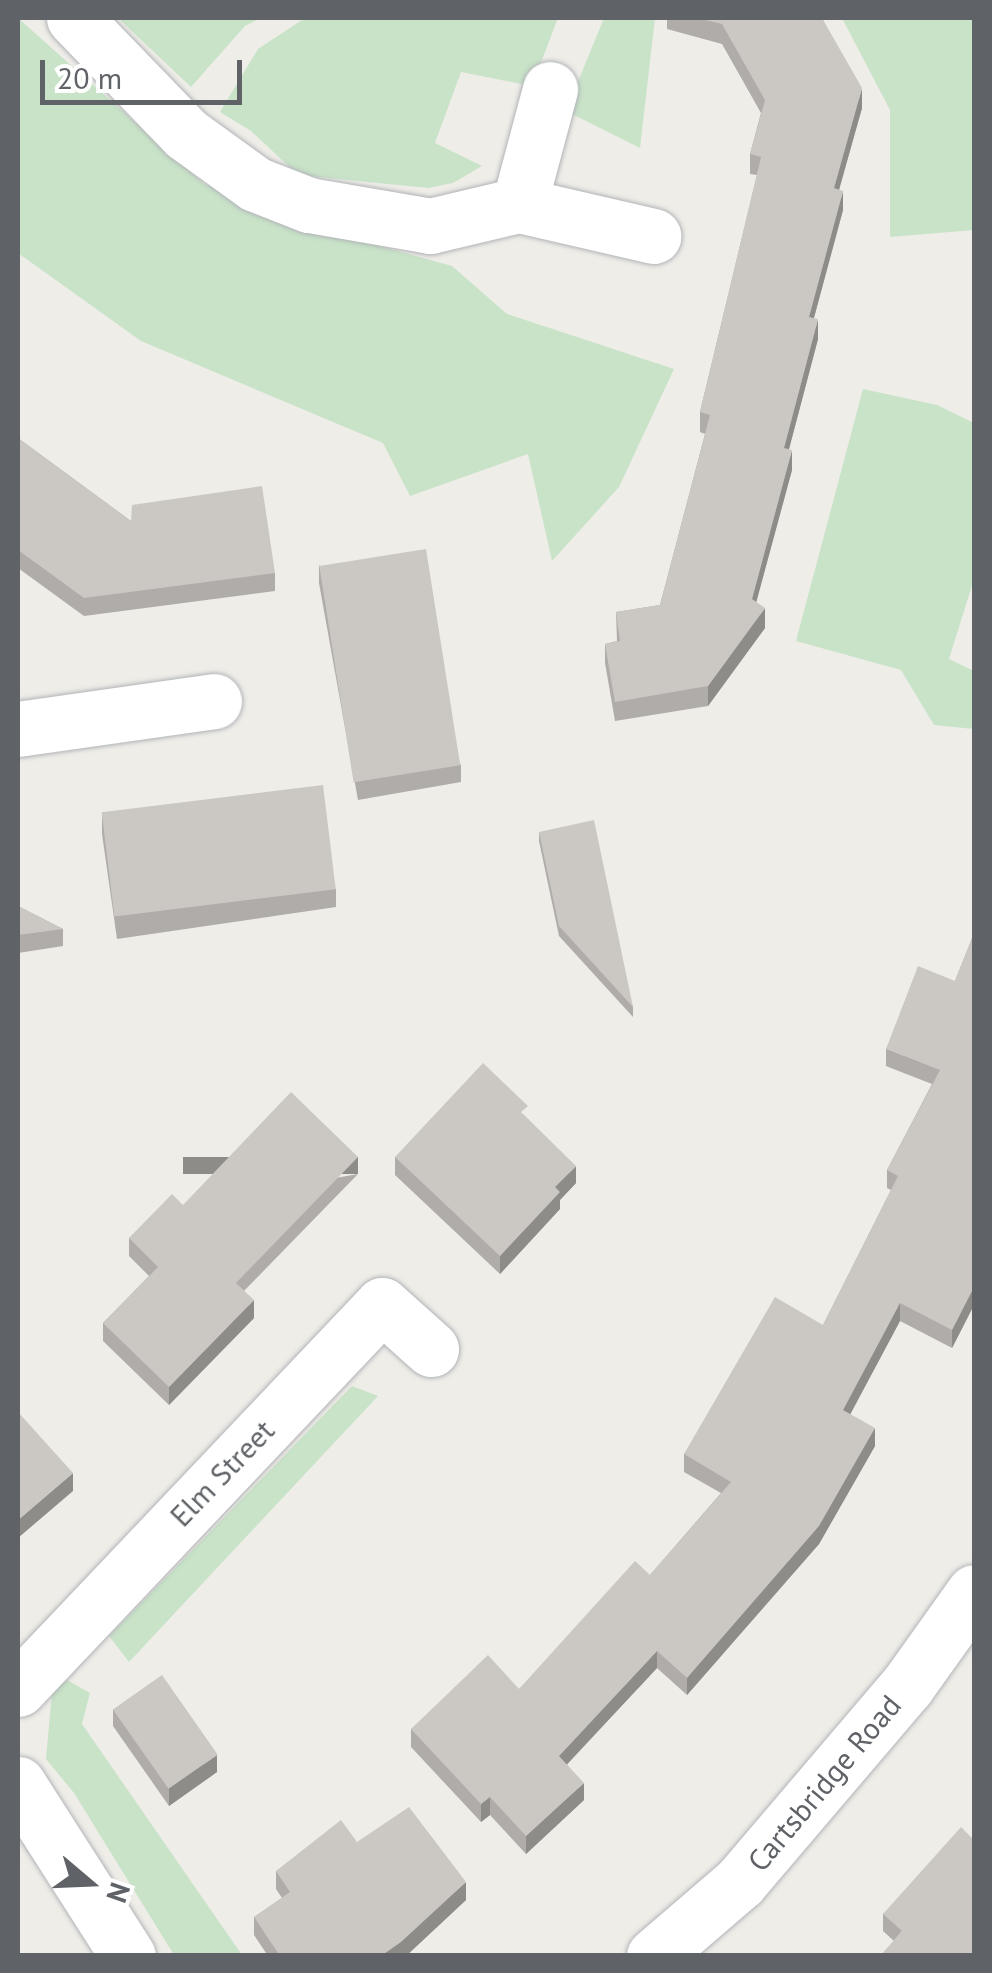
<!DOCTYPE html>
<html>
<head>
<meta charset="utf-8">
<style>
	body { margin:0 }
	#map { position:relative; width:992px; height:1973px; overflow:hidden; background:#efede8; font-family:"PT Sans",sans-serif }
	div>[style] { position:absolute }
	.green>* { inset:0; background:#c8e3c8 }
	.roads { filter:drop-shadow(0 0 2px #b2b4b8) drop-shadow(0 0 2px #b2b4b8) }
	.minor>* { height:55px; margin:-27.5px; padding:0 27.5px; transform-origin:27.5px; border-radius:27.5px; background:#fff }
	.tertiary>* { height:55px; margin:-27.5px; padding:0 27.5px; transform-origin:27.5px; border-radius:27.5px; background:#fff }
	.wall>* { inset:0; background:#afaca9 }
	.shaded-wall>* { inset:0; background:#8e8c89; transform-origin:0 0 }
	.building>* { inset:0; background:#cbc8c4; transform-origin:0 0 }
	span { translate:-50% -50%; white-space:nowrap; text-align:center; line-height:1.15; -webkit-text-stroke:8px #fff; paint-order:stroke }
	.street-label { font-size:30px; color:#5f6266 }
	.frame { position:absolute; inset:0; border:20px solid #5f6266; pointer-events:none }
	.north { position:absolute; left:40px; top:1833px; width:100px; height:100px; -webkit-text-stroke:8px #fff; paint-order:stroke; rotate:109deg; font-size:28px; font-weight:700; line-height:40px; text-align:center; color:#5f6266 }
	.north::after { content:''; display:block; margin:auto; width:35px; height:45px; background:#5f6266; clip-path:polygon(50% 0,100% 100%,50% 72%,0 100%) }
	.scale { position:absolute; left:40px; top:60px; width:202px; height:45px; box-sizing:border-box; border:5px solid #5f6266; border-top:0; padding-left:12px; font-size:30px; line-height:35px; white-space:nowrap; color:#5f6266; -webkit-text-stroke:8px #fff; paint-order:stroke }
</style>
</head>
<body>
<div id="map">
	<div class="green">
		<i style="clip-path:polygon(18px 18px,204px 184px,322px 230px,452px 266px,507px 314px,674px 369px,619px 487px,552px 561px,528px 454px,410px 496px,383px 443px,141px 341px,18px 253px)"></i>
		<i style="clip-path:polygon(118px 18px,260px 18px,245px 26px,191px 87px)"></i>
		<i style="clip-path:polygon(305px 18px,558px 18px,532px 86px,461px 72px,435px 143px,482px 166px,453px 183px,428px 188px,298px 175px,251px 131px,220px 112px,258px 49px)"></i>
		<i style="clip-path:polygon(604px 18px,655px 18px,640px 148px,566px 111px)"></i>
		<i style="clip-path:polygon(842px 18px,974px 18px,974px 230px,890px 237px,890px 110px)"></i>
		<i style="clip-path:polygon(863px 389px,937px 405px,974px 423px,974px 579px,949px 659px,974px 671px,974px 729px,934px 725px,901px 670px,796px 641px)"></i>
		<i style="clip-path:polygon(352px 1386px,378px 1396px,129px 1662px,109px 1636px)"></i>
		<i style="clip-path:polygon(67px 1680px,90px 1693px,82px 1724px,242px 1955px,174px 1955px,74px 1793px,46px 1759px,52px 1692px)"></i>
	</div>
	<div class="roads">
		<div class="minor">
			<i style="left:74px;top:18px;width:161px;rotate:46deg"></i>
			<i style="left:186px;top:134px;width:85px;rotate:35.9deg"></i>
			<i style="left:255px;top:184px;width:58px;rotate:21.3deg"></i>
			<i style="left:309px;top:205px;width:123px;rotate:9.8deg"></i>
			<i style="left:430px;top:226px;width:91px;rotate:-13.3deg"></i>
			<i style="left:519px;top:205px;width:138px;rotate:13deg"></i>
			<i style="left:519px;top:205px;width:120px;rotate:-75deg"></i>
			<i style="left:18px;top:729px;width:198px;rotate:-8.1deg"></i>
			<i style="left:18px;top:1689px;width:529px;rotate:-46.53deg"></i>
			<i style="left:382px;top:1305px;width:66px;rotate:41.9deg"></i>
			<i style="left:18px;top:1784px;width:204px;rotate:57.4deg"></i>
		</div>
		<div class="tertiary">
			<i style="left:654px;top:1956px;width:113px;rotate:-40.7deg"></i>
			<i style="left:740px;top:1882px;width:257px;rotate:-49.6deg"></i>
			<i style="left:907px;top:1686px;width:115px;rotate:-54.5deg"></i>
		</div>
	</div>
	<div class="wall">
		<i style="clip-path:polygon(667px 18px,822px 18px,862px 108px,839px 189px,843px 210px,814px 318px,818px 339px,789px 449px,792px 470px,756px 602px,765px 628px,708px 706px,615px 721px,605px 663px,605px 644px,617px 641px,616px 612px,660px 605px,705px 434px,700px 432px,700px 412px,757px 175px,750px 174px,750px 154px,761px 113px,722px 44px,667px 29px)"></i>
		<i style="clip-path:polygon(18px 438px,131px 521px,275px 573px,275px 591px,84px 616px,18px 568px)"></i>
		<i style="clip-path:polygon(319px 565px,461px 765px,461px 782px,358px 800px,319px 583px)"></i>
		<i style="clip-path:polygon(102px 816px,336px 889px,336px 907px,117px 939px,102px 834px)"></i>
		<i style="clip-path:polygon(539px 832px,633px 1007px,633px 1017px,559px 936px,539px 841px)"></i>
		<i style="clip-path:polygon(18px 906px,63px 929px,63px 946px,18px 953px)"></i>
		<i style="clip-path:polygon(974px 933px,974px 1305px,952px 1348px,900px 1321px,850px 1414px,875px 1446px,819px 1544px,687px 1695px,657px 1668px,567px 1764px,584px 1800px,526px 1854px,490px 1815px,481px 1822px,411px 1747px,411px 1729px,519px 1689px,650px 1575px,721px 1493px,684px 1472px,684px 1454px,823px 1325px,891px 1190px,887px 1188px,887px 1170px,932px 1084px,886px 1066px,886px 1049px,955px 981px)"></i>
		<i style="clip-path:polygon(528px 1119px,576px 1183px,560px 1200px,560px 1209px,500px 1274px,395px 1175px,395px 1157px)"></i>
		<i style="clip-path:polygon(358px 1174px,244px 1291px,254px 1318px,169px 1405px,103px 1341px,103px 1323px,149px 1276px,129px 1256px,129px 1238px,183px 1205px)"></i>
		<i style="clip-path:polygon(113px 1709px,217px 1772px,169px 1806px,113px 1726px)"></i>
		<i style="clip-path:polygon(974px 1840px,894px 1941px,883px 1931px,883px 1914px)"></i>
		<i style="clip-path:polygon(357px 1842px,466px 1900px,406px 1956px,268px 1956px,254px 1935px,254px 1917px,282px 1898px,276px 1889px,276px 1871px)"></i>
	</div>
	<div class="shaded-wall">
		<i style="clip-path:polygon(862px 88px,862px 108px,834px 208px,834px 188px)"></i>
		<i style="clip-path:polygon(843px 191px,843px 210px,809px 336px,809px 317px)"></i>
		<i style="clip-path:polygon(818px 319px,818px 339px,784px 468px,784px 448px)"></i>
		<i style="clip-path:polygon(792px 450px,792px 470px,752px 618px,752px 599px)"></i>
		<i style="clip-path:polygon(765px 608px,765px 628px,708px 706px,708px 686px)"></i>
		<i style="left:358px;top:1157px;width:17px;height:175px;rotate:90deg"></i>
		<i style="clip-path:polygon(576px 1166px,576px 1183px,560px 1200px,560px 1209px,500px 1274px,500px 1256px,555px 1187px)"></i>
		<i style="clip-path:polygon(974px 1287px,974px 1305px,952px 1348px,952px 1330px)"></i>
		<i style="clip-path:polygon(254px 1300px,254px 1318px,169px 1405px,169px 1387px)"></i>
		<i style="clip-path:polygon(900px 1303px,900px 1321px,843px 1428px,843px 1410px)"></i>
		<i style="clip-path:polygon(875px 1428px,875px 1446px,819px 1544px,687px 1695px,687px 1678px)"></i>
		<i style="clip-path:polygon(73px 1473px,73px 1491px,18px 1538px,18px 1520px)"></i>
		<i style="clip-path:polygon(657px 1651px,657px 1668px,559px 1773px,559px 1756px)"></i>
		<i style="clip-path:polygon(217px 1755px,217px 1772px,169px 1806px,169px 1788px)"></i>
		<i style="clip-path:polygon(584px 1783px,584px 1800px,526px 1854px,526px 1836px)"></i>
		<i style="clip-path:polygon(490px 1797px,490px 1815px,481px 1822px,481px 1804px)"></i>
		<i style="clip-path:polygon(466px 1882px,466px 1900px,406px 1956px,381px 1956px)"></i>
	</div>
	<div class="building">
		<i style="clip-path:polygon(697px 18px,822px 18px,862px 88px,834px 188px,843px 191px,809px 317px,818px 319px,784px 448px,792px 450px,752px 599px,765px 608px,708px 686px,615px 702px,605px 644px,620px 641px,616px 612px,660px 605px,710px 415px,700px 412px,761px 157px,750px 154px,765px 100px,722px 24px)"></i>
		<i style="clip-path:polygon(18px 438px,131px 521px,132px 505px,262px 486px,275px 573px,84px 598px,18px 550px)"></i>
		<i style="left:426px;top:549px;width:219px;height:108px;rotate:81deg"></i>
		<i style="left:323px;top:785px;width:105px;height:223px;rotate:83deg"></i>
		<i style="clip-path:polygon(594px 820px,633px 1007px,559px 926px,539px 832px)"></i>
		<i style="clip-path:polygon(18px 906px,63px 929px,18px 935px)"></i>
		<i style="clip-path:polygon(974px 933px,974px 1287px,952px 1330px,900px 1303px,843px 1410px,875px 1428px,819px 1526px,687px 1678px,657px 1651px,559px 1756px,584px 1783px,526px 1836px,490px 1797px,481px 1804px,411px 1729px,488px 1655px,519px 1689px,635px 1561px,650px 1575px,731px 1482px,684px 1454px,775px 1297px,823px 1325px,898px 1176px,887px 1170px,940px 1070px,886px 1049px,918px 966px,955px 981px)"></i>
		<i style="clip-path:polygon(483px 1063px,528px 1106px,521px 1112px,576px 1166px,555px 1187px,560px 1192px,500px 1256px,395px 1157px)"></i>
		<i style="clip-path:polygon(291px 1092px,358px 1157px,236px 1283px,254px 1300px,169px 1387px,103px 1323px,158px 1267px,129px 1238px,172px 1194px,183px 1205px)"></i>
		<i style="clip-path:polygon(18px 1412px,73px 1473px,18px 1520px)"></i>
		<i style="left:162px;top:1675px;width:97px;height:60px;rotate:55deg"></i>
		<i style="clip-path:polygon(409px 1807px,466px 1882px,401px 1942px,381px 1956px,280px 1956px,254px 1917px,290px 1892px,276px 1871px,341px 1820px,357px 1842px)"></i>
		<i style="clip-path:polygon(961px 1827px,974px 1840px,974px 1956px,880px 1956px,902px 1931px,883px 1914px)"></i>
	</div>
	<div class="street-label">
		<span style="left:222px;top:1473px;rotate:-46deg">Elm Street</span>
		<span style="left:824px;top:1783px;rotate:-50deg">Cartsbridge Road</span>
	</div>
	<div class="frame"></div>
	<div class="north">N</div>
	<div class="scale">20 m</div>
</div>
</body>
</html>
